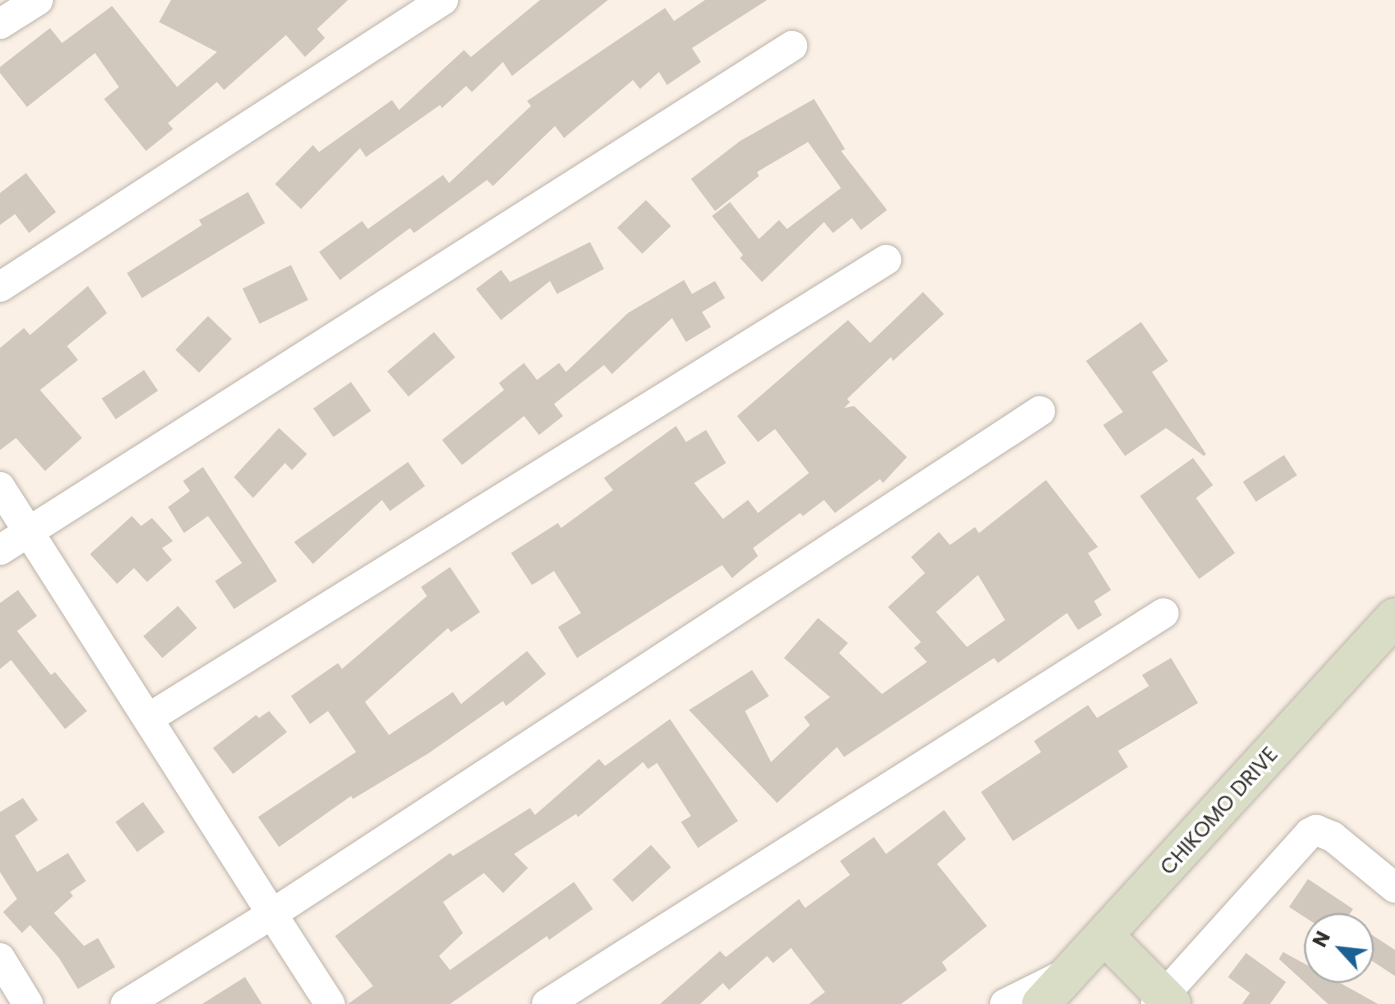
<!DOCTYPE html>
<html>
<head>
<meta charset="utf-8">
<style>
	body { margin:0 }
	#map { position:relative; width:1395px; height:1004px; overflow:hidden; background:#faf0e6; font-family:Poppins,sans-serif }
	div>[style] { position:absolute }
	.building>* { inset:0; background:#d0c7bd; transform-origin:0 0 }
	.roads { filter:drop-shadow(0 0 2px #bcb3aa) drop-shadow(0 0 2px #bcb3aa) }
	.street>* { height:30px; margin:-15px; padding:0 15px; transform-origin:15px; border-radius:15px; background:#fff }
	.secondary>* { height:38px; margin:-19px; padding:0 19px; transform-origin:19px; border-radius:19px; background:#daddc6 }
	span { translate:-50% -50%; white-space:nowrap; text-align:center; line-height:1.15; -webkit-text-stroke:6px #fff; paint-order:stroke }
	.street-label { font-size:21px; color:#302c28 }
	.north { position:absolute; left:1304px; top:913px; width:70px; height:70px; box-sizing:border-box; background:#fff; border:2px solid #acaba9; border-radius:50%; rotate:297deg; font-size:19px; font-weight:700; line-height:28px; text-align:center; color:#302c28 }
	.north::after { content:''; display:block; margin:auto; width:24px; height:32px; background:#1a6095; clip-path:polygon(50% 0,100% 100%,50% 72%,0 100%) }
</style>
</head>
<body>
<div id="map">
	<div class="building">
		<i style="clip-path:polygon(171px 0,348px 0,317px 29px,325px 38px,305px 57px,286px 35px,224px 90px,217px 82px,168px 123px,173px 129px,146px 151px,104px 99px,119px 87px,95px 53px,27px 107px,0 73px,0 67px,50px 28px,62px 43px,112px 6px,177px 87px,217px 52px,159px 22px)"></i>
		<i style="clip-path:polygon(540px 0,608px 0,512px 76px,503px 62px,472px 92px,466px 86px,442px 108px,440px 105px,366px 157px,360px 148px,301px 209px,275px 184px,313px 145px,319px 152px,392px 100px,399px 110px,464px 50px,471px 57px)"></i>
		<i style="clip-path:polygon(705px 0,767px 0,692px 48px,701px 62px,667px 85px,659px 72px,640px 89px,633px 80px,564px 138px,555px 126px,493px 186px,487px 180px,414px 233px,410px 228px,340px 280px,319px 252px,362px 221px,368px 229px,443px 175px,449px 183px,531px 106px,527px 101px,665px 8px,674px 21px)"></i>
		<i style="clip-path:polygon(814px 99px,845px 149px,841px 151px,887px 210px,861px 230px,852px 218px,833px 233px,824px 222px,762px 282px,740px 258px,743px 255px,712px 216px,730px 202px,759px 239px,779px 220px,787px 229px,841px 188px,808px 142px,757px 172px,759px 176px,715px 211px,691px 179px,740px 141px)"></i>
		<i style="clip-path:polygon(26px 173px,56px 212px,29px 233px,15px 214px,0 225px,0 193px)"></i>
		<i style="clip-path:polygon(248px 192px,265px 223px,142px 298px,127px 273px,202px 225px,199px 220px)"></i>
		<i style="left:646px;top:200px;width:36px;height:40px;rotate:46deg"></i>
		<i style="clip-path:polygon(590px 242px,604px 269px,557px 294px,550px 281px,501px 320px,476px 289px,501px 270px,510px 282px)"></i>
		<i style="left:291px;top:265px;width:39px;height:54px;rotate:64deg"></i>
		<i style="clip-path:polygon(684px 280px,692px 294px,715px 281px,725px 298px,702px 312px,711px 327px,686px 342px,672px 318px,612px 374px,604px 365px,554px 404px,563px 416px,539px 435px,524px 416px,462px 465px,442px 440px,504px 390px,499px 383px,524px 363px,537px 380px,559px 363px,566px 372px,628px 313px)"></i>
		<i style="clip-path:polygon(88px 286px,107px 313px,67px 346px,78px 360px,40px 390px,82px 438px,45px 471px,16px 438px,0 450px,0 348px,24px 328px,30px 335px)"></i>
		<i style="clip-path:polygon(923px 292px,944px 314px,893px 361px,891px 357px,847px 399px,850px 402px,844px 408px,854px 406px,907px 457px,883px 483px,880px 479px,835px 513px,824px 500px,803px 516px,800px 513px,753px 548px,758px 556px,732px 578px,722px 565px,577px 658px,558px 627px,581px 613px,554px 571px,532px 585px,511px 553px,558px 523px,561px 528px,613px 490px,604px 478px,676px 426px,686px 442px,706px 430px,726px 463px,694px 483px,723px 519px,748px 500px,758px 513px,809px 473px,775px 429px,758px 442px,737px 416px,848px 320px,870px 343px)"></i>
		<i style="left:208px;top:316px;width:33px;height:47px;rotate:44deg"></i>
		<i style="clip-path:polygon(1141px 322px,1168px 361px,1152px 372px,1206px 454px,1204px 456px,1166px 428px,1125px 456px,1103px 425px,1123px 412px,1086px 361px)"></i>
		<i style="left:434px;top:332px;width:33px;height:61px;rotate:50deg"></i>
		<i style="left:144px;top:370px;width:25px;height:51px;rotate:56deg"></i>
		<i style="left:351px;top:382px;width:35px;height:46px;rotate:55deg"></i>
		<i style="clip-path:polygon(279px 428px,307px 454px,292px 470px,285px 463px,253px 498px,234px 477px)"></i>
		<i style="left:1284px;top:455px;width:24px;height:49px;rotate:57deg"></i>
		<i style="clip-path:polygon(1193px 458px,1213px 485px,1196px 498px,1235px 553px,1199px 579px,1140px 496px)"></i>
		<i style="clip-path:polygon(408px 462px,425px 486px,390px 511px,382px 500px,313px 564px,294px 542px)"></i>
		<i style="clip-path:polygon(203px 467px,277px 581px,234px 609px,215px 581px,242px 563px,208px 516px,184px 533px,168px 507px,190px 491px,183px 481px)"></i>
		<i style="clip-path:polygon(evenodd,1046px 480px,1098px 547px,1088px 553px,1111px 590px,1094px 601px,1102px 615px,1078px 630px,1067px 613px,998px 663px,994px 658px,844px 757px,837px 747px,777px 803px,689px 710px,752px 670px,769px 696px,745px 711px,771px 762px,810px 725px,804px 717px,830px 697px,784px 658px,818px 618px,848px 643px,839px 653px,882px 694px,927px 662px,914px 648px,921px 642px,888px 607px,925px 573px,911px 557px,939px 532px,950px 545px,975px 527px,979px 533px,1046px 480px,978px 575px,1005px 620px,967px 647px,936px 612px,978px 575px)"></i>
		<i style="clip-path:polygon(132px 516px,141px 526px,152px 518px,173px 541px,162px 548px,172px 560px,147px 582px,134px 568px,117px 584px,90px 554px)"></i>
		<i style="clip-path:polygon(450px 567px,480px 612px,451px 632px,448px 628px,365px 702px,389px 735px,453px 692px,461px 704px,527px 651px,546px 674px,506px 706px,503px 701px,429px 753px,353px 799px,351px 796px,279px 847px,258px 817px,356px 752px,328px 711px,310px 724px,291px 696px,338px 663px,342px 669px,427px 596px,421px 587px)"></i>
		<i style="clip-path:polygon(18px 590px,37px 616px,17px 631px,51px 675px,55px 672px,87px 711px,65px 729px,11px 660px,0 669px,0 603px)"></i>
		<i style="left:178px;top:606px;width:29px;height:46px;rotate:49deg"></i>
		<i style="clip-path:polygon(1171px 658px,1198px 703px,1118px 751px,1128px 767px,1013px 841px,981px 792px,1041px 752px,1034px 741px,1088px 705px,1097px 718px,1149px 686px,1142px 675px)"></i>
		<i style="clip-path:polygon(269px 711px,287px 732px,233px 774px,213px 748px,256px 715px,259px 718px)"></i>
		<i style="clip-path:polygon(670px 719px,738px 821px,698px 848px,681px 822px,691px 816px,657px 763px,648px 769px,643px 762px,578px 817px,576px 814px,514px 854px,528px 868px,503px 893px,484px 873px,443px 902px,463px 933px,439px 956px,450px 970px,574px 882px,593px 909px,549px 940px,547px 936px,450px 1004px,348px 1004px,373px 986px,335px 936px,450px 853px,453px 856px,530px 808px,535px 815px,599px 759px,605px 766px)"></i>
		<i style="clip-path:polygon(23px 798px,38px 820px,15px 836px,37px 872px,68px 853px,86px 881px,70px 892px,73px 896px,54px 913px,84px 946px,98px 938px,115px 967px,78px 989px,59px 958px,30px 925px,22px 933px,3px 912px,17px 899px,0 872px,0 812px)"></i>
		<i style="left:143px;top:802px;width:37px;height:34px;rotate:54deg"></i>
		<i style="clip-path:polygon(944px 810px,966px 839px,937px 864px,987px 926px,942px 962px,947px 970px,901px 1004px,809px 1004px,825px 992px,791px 948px,773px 963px,767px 956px,729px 990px,723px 983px,700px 1004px,660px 1004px,720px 951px,726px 957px,799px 899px,805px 908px,850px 875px,840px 861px,874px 837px,886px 854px)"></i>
		<i style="left:651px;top:845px;width:30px;height:52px;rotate:48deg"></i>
		<i style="clip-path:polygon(1308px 879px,1353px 909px,1341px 927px,1320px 927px,1289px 907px)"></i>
		<i style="clip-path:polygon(1360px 927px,1395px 950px,1395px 976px,1360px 953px)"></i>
		<i style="clip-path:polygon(1283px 952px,1333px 979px,1378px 1004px,1328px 1004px,1279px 959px)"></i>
		<i style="clip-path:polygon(1246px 953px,1286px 982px,1270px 1004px,1242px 1004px,1250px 993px,1228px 977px)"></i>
		<i style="clip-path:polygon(245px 977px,262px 1004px,202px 1004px)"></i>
	</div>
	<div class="roads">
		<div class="street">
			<i style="left:0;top:24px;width:45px;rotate:-32.3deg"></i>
			<i style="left:0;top:287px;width:528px;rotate:-32.94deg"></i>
			<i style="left:0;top:487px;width:506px;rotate:57.5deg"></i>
			<i style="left:272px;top:914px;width:172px;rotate:148.3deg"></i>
			<i style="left:0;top:550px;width:939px;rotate:-32.47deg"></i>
			<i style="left:149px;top:718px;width:868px;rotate:-31.86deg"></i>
			<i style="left:0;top:958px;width:54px;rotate:58.7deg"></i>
			<i style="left:330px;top:1004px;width:107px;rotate:-122.8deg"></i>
			<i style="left:272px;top:914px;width:918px;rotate:-33.22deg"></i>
			<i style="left:547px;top:1004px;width:730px;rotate:-32.36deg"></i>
			<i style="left:1005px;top:1004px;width:63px;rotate:-26.6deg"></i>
			<i style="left:1156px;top:1004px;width:230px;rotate:-48deg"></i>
			<i style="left:1310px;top:833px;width:7px;rotate:-27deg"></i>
			<i style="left:1316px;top:830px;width:18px;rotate:22deg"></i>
			<i style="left:1333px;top:837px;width:80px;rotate:39.4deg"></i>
		</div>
		<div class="secondary">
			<i style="left:1105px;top:936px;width:95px;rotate:45.4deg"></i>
			<i style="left:1041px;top:1004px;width:524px;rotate:-47.55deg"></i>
		</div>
	</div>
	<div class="street-label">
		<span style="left:1219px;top:811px;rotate:-48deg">CHIKOMO DRIVE</span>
	</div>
	<div class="north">N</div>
</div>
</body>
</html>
